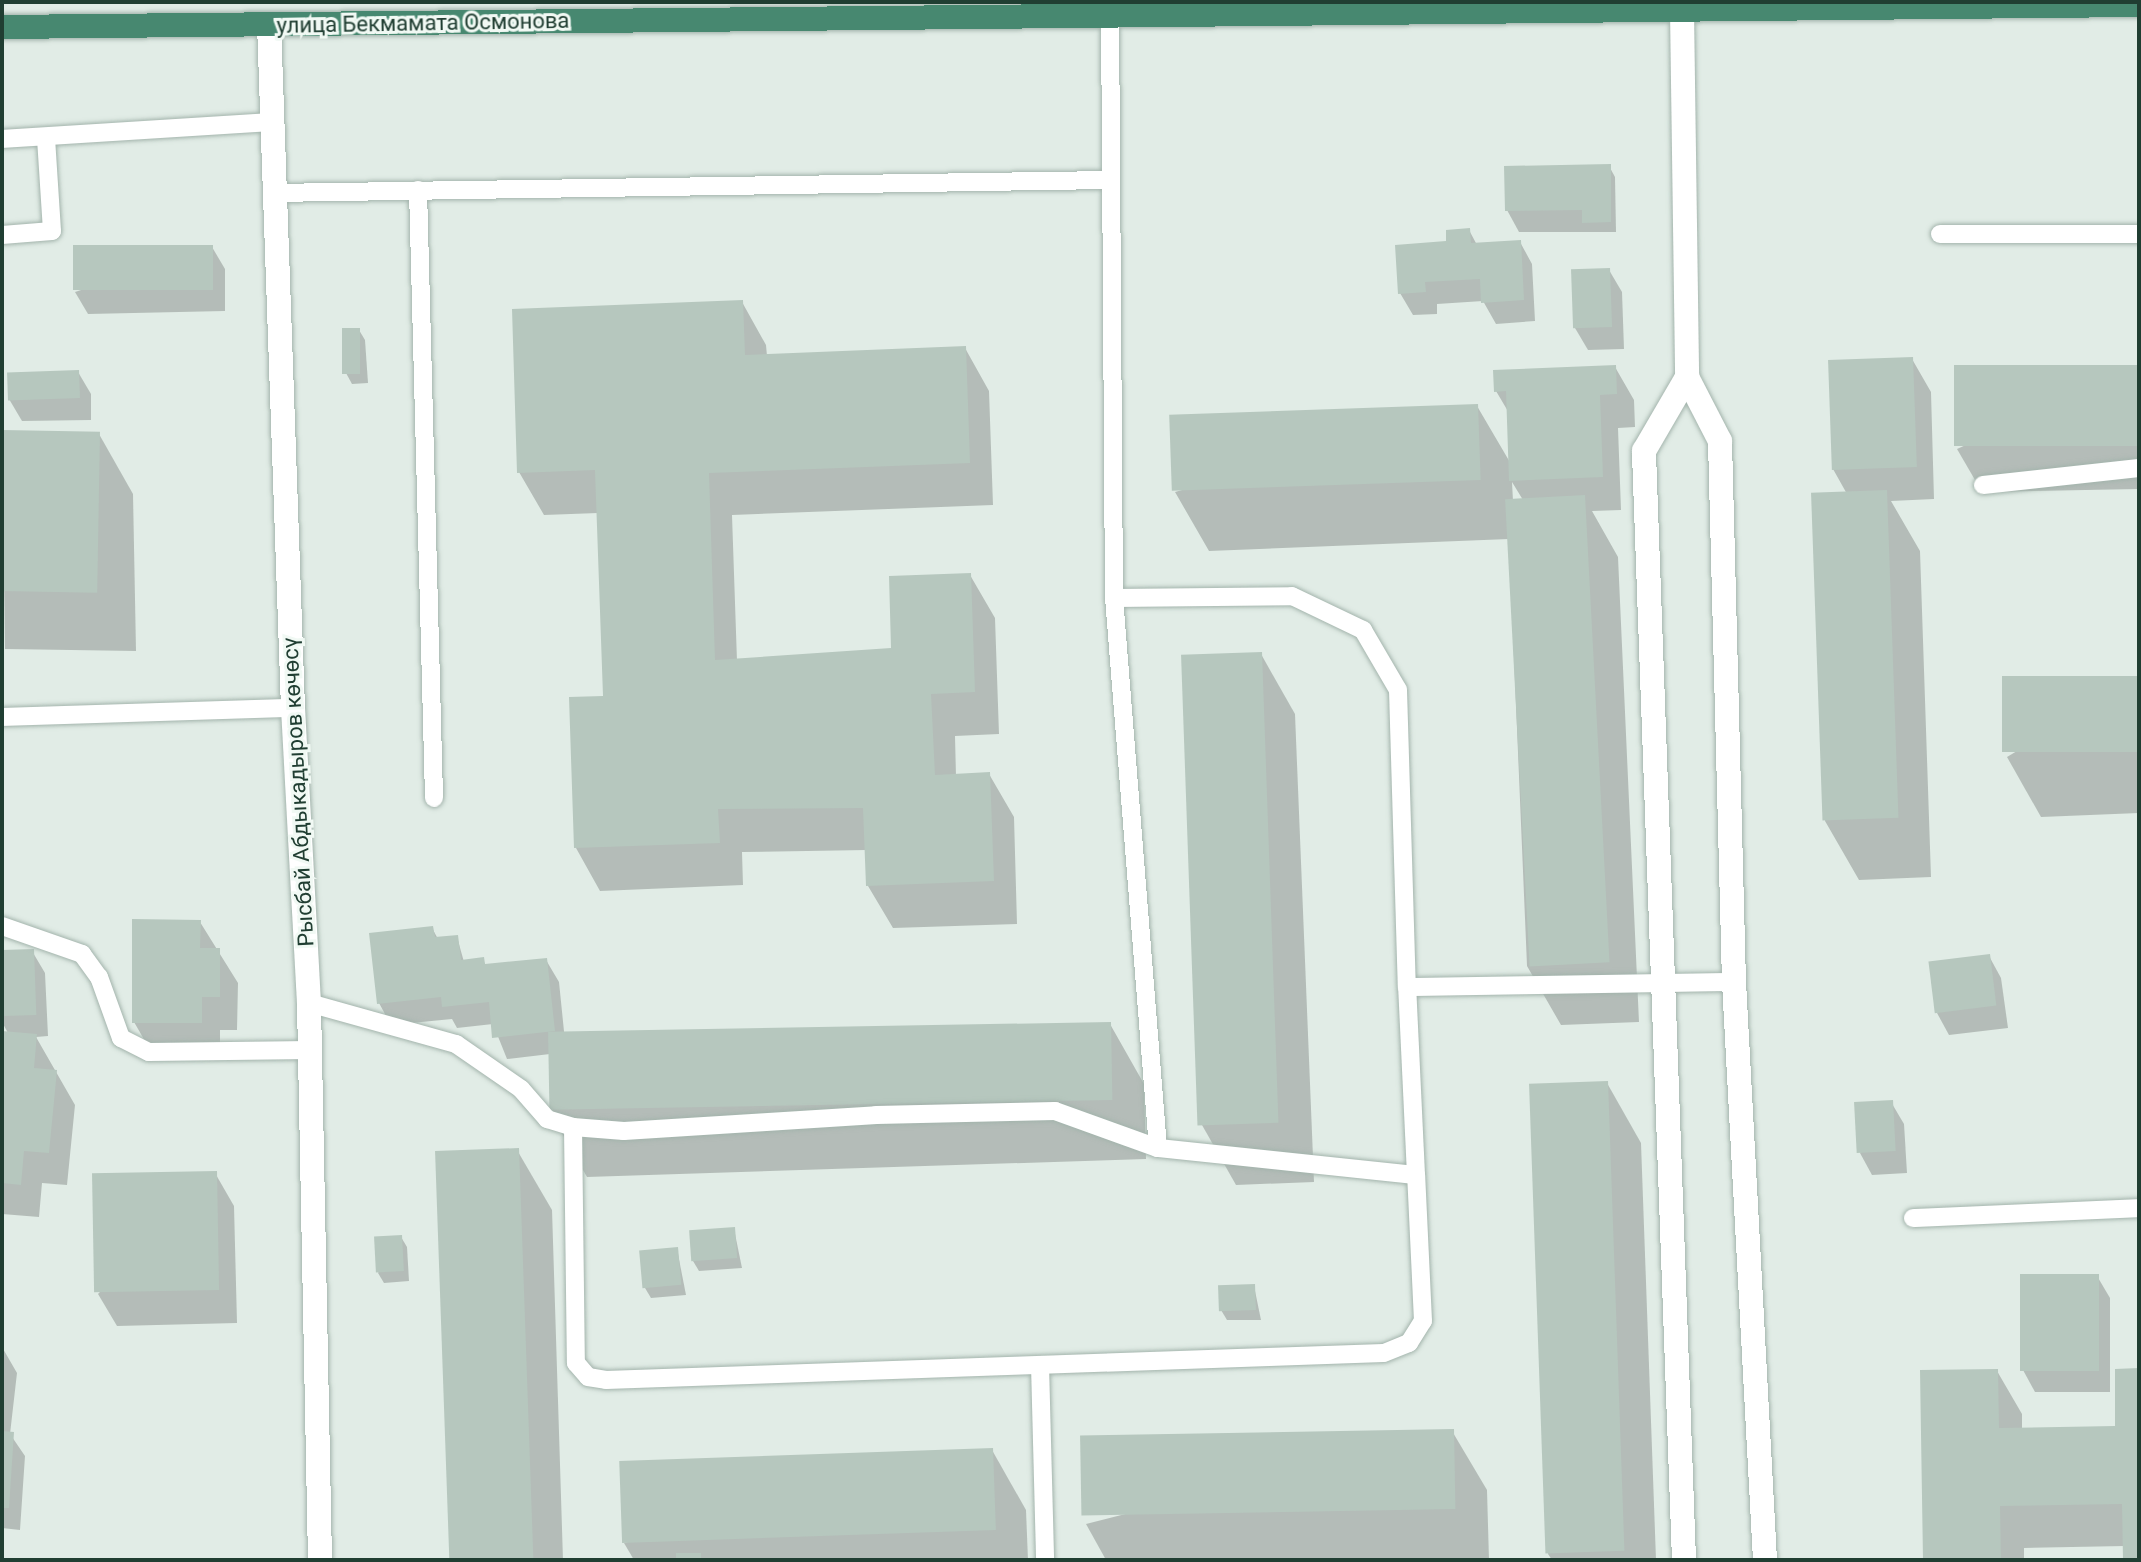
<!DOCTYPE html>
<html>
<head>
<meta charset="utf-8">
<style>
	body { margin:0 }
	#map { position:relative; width:2141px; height:1562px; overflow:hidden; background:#e1ece6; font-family:Roboto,sans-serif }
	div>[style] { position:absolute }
	.shadow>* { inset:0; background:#0003 }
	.building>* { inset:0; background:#b6c7be; transform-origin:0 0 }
	.roads { filter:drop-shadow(0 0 2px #a3b4ac) drop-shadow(0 0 2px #a3b4ac) }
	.service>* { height:18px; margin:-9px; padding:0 9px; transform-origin:9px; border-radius:9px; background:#fff }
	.pedestrian>* { height:24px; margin:-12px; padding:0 12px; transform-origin:12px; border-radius:12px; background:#fff }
	.minor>* { height:24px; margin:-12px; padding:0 12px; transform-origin:12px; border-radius:12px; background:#fff }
	.secondary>* { height:24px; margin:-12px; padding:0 12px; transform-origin:12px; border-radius:12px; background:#fff }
	.trunk>* { height:24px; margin:-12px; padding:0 12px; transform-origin:12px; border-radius:12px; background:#478870 }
	span { translate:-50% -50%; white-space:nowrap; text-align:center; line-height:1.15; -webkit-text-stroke:6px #f1f9f4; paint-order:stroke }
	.street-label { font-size:22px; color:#203e32 }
	.frame { position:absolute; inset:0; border:4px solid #203e32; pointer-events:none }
</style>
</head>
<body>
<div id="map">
	<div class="shadow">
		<i style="clip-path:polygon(1609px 166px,1615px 177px,1616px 232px,1519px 232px,1507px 210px)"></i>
		<i style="clip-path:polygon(1469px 230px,1477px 245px,1520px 242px,1532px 264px,1535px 321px,1496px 324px,1483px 301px,1437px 304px,1437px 314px,1413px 315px,1400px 293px,1448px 243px)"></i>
		<i style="clip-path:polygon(212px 247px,225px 269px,225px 311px,88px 314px,75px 292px)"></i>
		<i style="clip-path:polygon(1609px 270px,1622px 292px,1624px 349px,1588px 350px,1575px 328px)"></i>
		<i style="clip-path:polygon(742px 302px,766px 345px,767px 356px,965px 348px,989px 391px,993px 505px,732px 515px,737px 661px,893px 650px,970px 575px,995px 618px,999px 734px,955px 736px,956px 776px,989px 774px,1014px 817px,1017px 924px,893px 928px,868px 886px,867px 850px,742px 852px,743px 885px,600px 891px,576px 848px,605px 698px,598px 513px,544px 515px,519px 472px)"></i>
		<i style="clip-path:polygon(359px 330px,365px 340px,368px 383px,352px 384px,346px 373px)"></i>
		<i style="clip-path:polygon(1912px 359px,1931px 392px,1934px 499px,1891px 501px,1920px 551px,1931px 877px,1859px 880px,1825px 821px,1847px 494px,1833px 469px)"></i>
		<i style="clip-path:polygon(evenodd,1615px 367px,1634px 400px,1635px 427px,1618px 428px,1621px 510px,1592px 511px,1618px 557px,1639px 1022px,1561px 1025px,1527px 966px,1509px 539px,1209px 551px,1175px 492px,1477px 406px,1511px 464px,1509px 413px,1496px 391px,1615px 367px,1512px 482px,1523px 500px,1513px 501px,1512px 482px)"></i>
		<i style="clip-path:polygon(2139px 367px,2139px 489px,1982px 492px,1957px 449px)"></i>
		<i style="clip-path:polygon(78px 372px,91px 394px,91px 420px,22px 421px,9px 399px)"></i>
		<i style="clip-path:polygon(2px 432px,99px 434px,133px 494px,136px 651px,5px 649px)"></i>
		<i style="clip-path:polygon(1261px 654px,1295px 714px,1314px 1182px,1236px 1185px,1202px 1125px)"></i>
		<i style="clip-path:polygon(2139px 678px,2139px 813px,2041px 817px,2007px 757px)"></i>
		<i style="clip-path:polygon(200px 922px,238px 983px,237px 1030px,220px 1030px,220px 1055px,153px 1055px,134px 1022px)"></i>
		<i style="clip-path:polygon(432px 928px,438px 939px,457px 937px,464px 962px,483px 960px,486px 966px,546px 960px,559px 982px,565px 1041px,1110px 1024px,1144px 1084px,1146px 1159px,587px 1177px,553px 1118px,550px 1054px,507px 1059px,493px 1024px,457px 1028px,452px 1019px,391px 1025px,379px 1003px)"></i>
		<i style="clip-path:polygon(32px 951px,45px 973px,48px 1036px,36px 1037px,75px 1105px,67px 1185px,42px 1183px,39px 1217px,2px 1214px,2px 1033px,8px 1033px,2px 1022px,2px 953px)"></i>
		<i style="clip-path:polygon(1989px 956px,2001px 978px,2008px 1028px,1949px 1035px,1937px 1013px)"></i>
		<i style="clip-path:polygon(1607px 1083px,1641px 1143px,1656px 1560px,1552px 1560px,1548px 1554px)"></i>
		<i style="clip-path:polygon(1891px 1102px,1904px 1124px,1907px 1173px,1872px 1175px,1860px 1153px)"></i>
		<i style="clip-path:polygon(517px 1150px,552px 1210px,563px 1560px,450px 1560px)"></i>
		<i style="clip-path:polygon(215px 1173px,234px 1206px,237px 1323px,117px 1326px,98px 1294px)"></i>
		<i style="clip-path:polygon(734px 1229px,742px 1268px,699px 1271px,693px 1261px)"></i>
		<i style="clip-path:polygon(401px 1237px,407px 1247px,409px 1281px,384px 1283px,378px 1273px)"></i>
		<i style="clip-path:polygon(677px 1249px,686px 1295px,651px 1298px,645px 1288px)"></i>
		<i style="clip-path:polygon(2097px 1276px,2110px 1298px,2110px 1392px,2035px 1392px,2023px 1370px)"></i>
		<i style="clip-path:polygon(1254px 1286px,1261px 1320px,1227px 1320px,1221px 1310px)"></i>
		<i style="clip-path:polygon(2px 1347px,17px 1373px,10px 1434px,25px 1456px,20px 1530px,2px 1528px)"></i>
		<i style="clip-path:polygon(2139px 1370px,2139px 1560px,2125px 1560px,2125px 1546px,2024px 1548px,2024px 1560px,1925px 1560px,1997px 1371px,2022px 1414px,2022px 1430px,2117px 1428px)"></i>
		<i style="clip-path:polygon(1452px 1431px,1487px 1490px,1489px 1560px,1106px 1560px,1086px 1524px)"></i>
		<i style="clip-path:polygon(992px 1450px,1026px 1510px,1028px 1560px,634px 1560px,624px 1543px)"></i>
	</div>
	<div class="building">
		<i style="clip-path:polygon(1611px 164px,1611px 222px,1582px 223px,1582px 210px,1505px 211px,1504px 166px)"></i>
		<i style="clip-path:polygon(1470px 228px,1471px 243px,1521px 240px,1524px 300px,1481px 303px,1480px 279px,1425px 282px,1426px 292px,1398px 294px,1395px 245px,1446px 241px,1446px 230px)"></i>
		<i style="left:213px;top:245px;width:45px;height:140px;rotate:90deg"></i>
		<i style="left:1610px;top:268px;width:59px;height:39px;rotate:88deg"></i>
		<i style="clip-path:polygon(743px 300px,745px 355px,966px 346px,970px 463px,709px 473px,715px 660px,891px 648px,889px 576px,971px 573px,975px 692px,931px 694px,935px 775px,990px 772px,994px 881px,866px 886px,863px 808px,718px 809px,720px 843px,574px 848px,569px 697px,603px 696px,595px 470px,517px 473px,512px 309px)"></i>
		<i style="left:342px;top:328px;width:18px;height:46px"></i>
		<i style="left:1913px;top:357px;width:110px;height:85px;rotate:88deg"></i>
		<i style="clip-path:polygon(1616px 365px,1617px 394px,1600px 395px,1603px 477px,1509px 481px,1506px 391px,1494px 392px,1493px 370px)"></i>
		<i style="left:2139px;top:365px;width:81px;height:185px;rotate:90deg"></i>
		<i style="left:79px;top:370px;width:28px;height:72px;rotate:88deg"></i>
		<i style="left:1478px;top:404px;width:76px;height:309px;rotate:88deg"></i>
		<i style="left:2px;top:430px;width:98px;height:161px;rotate:1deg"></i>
		<i style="left:1887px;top:490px;width:328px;height:76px;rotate:88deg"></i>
		<i style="left:1585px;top:495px;width:468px;height:80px;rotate:87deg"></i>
		<i style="left:1262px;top:652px;width:471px;height:81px;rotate:88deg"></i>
		<i style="left:2139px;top:676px;width:76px;height:137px;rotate:90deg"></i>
		<i style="clip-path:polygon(132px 919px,201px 920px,200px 948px,220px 948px,220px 997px,202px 997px,202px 1023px,132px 1023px)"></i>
		<i style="clip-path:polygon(433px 926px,435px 937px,458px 935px,461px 960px,484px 957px,485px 964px,547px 958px,555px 1031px,492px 1038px,489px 1002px,442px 1007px,441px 997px,377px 1004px,369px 933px)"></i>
		<i style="left:34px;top:949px;width:66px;height:32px;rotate:88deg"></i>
		<i style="left:1990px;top:954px;width:52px;height:62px;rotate:83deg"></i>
		<i style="left:1111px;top:1022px;width:78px;height:563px;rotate:89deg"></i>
		<i style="clip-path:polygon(2px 1031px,37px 1034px,34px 1068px,57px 1070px,49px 1153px,24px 1151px,21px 1185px,2px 1183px)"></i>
		<i style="left:1608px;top:1081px;width:470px;height:79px;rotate:88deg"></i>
		<i style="left:1893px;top:1100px;width:51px;height:39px;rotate:87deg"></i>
		<i style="left:519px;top:1148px;width:412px;height:84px;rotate:88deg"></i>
		<i style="left:217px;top:1171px;width:119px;height:125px;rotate:89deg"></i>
		<i style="left:735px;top:1227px;width:31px;height:46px;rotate:86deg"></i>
		<i style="left:402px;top:1235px;width:36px;height:28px;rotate:87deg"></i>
		<i style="left:678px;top:1247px;width:38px;height:39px;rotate:85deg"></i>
		<i style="left:2020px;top:1274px;width:79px;height:97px"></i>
		<i style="left:1255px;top:1284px;width:26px;height:37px;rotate:88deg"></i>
		<i style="clip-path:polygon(2139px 1368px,2139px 1560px,2123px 1560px,2122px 1504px,2000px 1506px,2001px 1560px,1923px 1560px,1920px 1370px,1998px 1369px,1999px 1428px,2115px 1426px,2115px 1369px)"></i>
		<i style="left:1454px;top:1429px;width:80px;height:374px;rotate:89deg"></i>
		<i style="clip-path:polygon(2px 1431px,14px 1432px,9px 1508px,2px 1508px)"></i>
		<i style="left:993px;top:1448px;width:82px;height:374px;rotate:88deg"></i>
		<i style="left:676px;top:1553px;width:25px;height:7px"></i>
	</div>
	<div class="roads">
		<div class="service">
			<i style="left:2px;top:139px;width:269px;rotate:-3.6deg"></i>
			<i style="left:418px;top:190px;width:608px;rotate:88.49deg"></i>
			<i style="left:272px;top:193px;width:839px;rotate:-0.89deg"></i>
			<i style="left:1940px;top:234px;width:199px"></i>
			<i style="left:2px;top:235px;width:50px;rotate:-4.6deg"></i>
			<i style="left:52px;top:231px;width:94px;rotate:-93.7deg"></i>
			<i style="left:1983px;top:485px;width:157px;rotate:-6.2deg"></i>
			<i style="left:1114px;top:598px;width:178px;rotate:-0.6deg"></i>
			<i style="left:1292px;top:596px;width:79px;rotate:25.6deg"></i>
			<i style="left:1363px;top:630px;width:69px;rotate:59.7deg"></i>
			<i style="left:1398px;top:690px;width:297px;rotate:88.3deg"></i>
			<i style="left:1407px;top:987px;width:327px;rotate:-0.9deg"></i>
			<i style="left:2px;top:717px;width:291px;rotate:-1.8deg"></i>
			<i style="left:2px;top:926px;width:85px;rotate:19.3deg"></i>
			<i style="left:82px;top:954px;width:29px;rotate:54deg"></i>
			<i style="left:99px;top:977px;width:65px;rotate:70.2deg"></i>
			<i style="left:121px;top:1038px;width:31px;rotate:27deg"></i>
			<i style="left:149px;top:1052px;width:161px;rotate:-0.7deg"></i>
			<i style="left:309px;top:1003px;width:153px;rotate:15.6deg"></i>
			<i style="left:456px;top:1044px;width:79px;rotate:34.7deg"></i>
			<i style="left:521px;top:1089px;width:40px;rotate:49deg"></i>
			<i style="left:547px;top:1119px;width:27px;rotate:17deg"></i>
			<i style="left:573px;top:1127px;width:51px;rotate:4.5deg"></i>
			<i style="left:624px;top:1131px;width:253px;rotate:-3.6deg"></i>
			<i style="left:876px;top:1115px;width:179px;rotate:-1.3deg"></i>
			<i style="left:1055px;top:1111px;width:109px;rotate:19.8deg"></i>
			<i style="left:1158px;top:1148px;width:552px;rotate:-94.57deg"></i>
			<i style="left:1114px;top:598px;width:582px;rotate:-90.39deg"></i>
			<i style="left:573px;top:1127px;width:236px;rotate:89.3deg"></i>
			<i style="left:576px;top:1363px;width:18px;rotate:49deg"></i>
			<i style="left:588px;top:1377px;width:18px;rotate:9deg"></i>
			<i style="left:606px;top:1380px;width:778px;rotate:-1.99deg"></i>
			<i style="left:1384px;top:1353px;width:27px;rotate:-22deg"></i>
			<i style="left:1409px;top:1343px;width:26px;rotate:-58deg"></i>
			<i style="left:1423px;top:1321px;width:146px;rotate:-92.7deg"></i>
			<i style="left:1158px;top:1148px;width:259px;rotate:6deg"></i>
			<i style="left:1416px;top:1175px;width:188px;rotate:-92.7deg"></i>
			<i style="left:1913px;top:1218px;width:226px;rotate:-2.5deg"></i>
			<i style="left:1040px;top:1365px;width:195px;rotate:88.5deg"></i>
		</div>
		<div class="pedestrian">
			<i style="left:1684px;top:1560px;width:1110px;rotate:-92.07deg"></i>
			<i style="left:1644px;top:451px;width:86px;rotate:-59.8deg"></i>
		</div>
		<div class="minor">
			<i style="left:1682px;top:10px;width:367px;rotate:89.2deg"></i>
			<i style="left:1687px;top:377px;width:72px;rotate:62.7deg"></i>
			<i style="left:1720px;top:441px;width:541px;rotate:88.52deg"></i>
			<i style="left:1734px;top:982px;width:579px;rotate:86.93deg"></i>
		</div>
		<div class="secondary">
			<i style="left:269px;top:24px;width:684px;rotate:87.99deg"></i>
			<i style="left:293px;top:708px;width:295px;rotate:86.9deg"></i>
			<i style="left:309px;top:1003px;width:557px;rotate:88.87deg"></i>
		</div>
		<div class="trunk">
			<i style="left:2px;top:27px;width:2137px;rotate:-0.59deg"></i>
		</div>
	</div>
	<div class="street-label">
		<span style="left:423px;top:23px;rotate:-1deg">улица Бекмамата Осмонова</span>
		<span style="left:298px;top:792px;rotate:-93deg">Рысбай Абдыкадыров көчөсү</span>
	</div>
	<div class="frame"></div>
</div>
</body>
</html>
